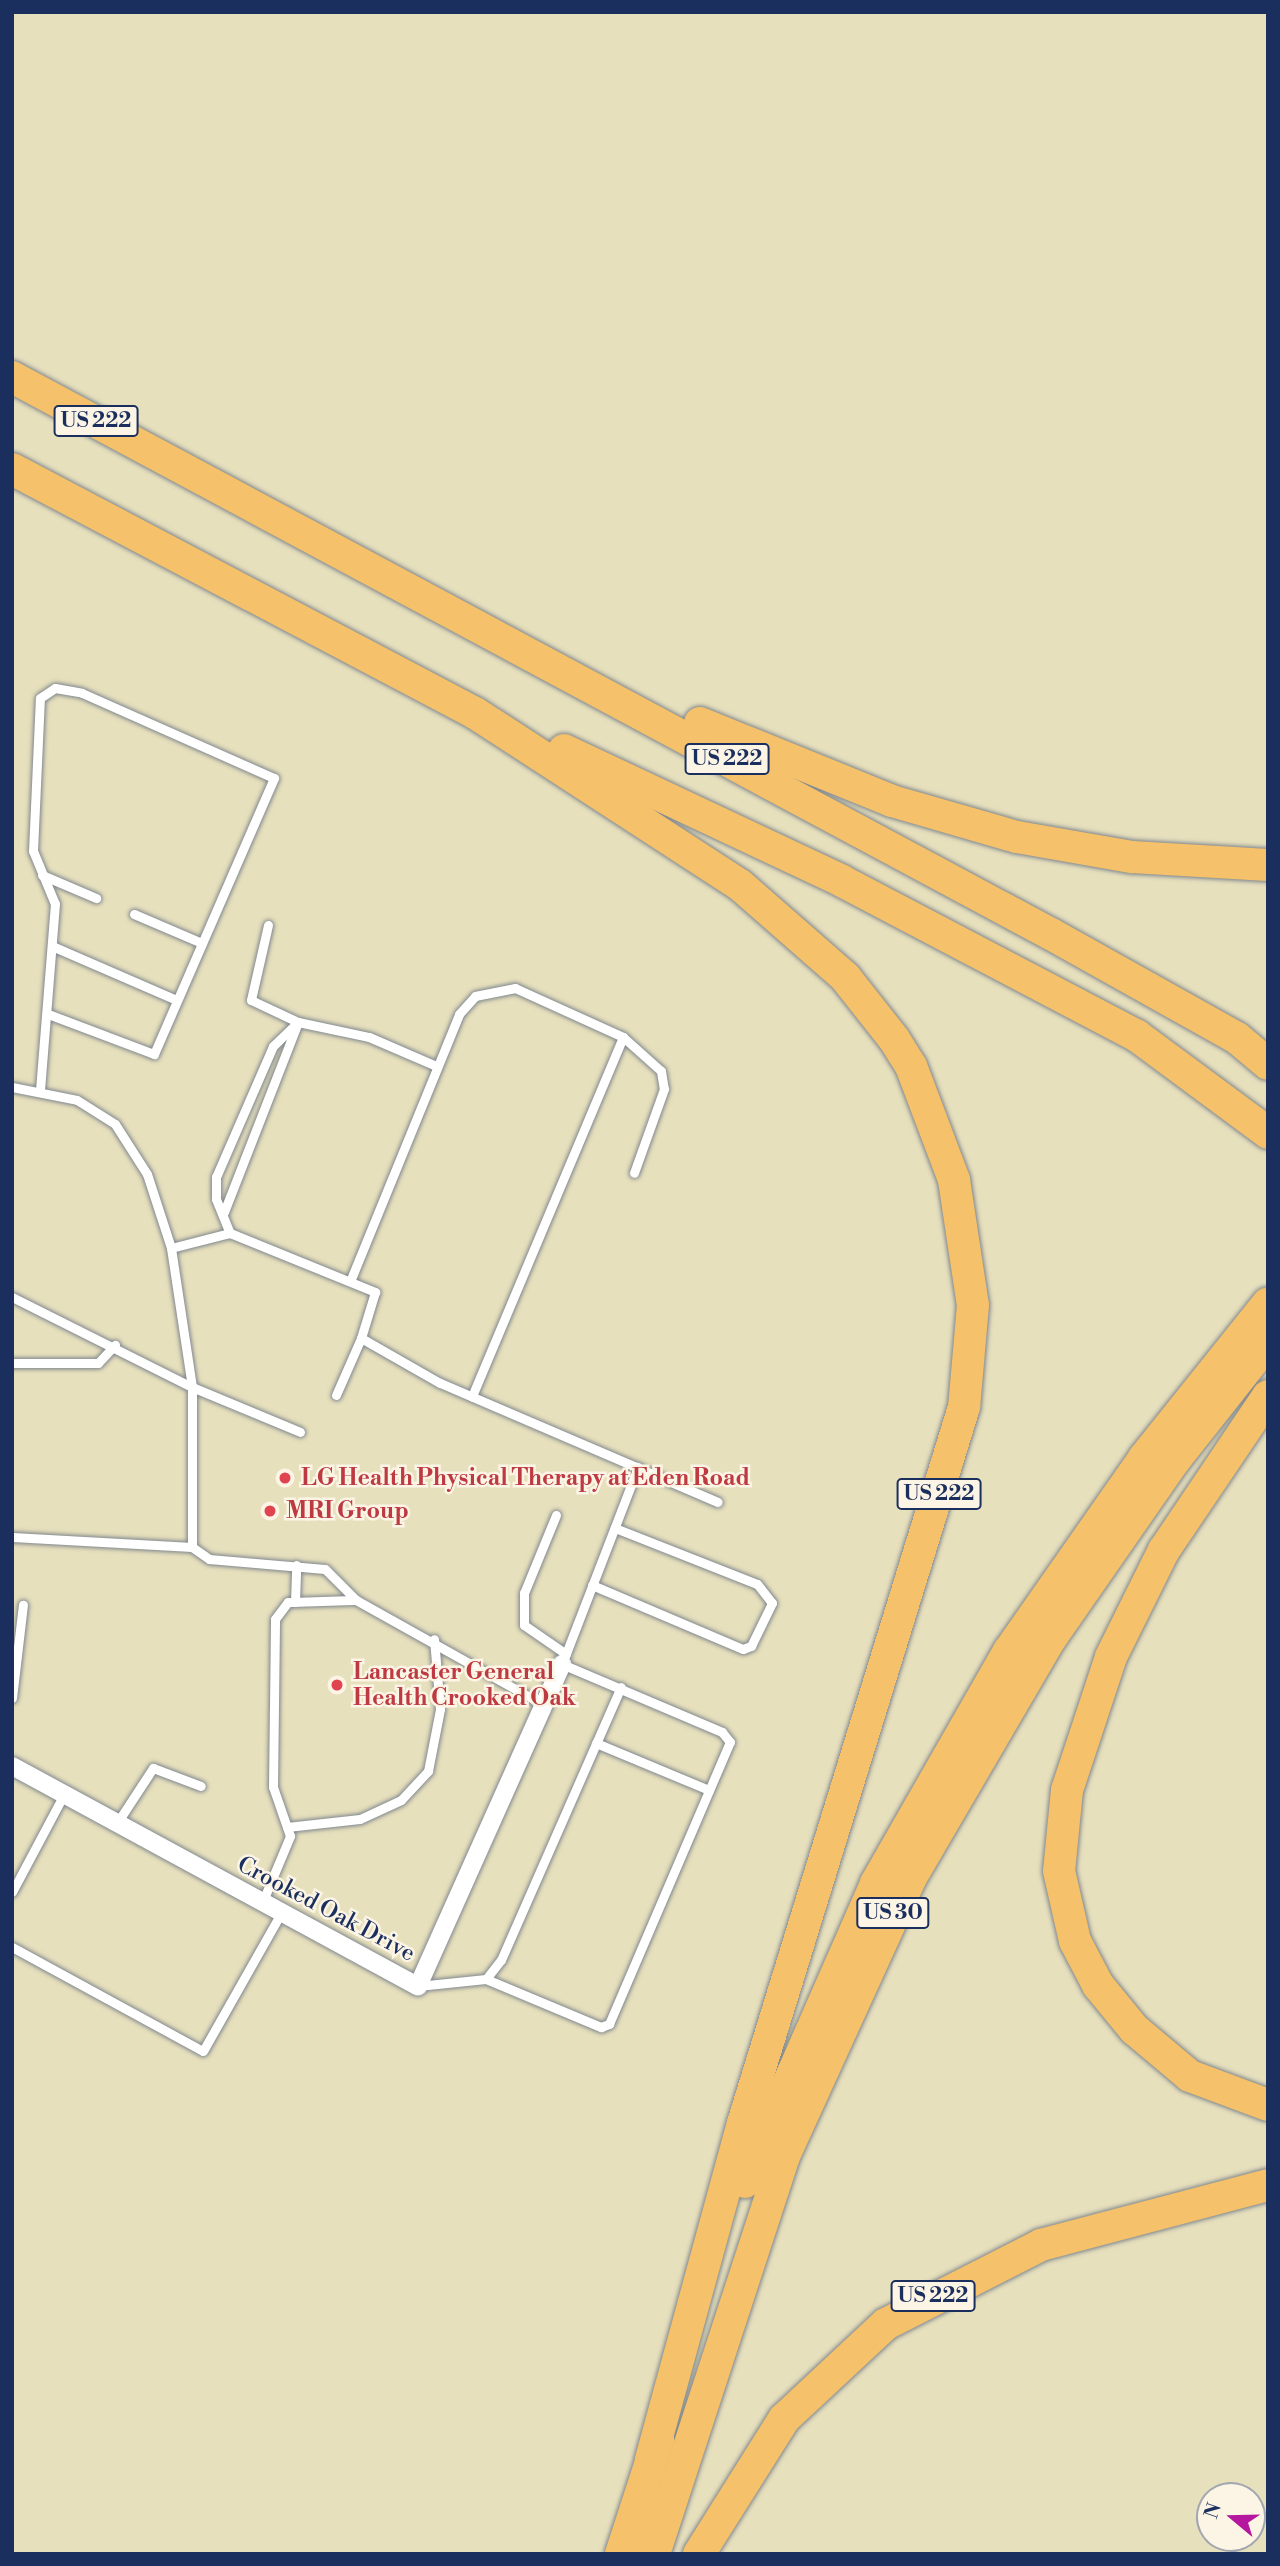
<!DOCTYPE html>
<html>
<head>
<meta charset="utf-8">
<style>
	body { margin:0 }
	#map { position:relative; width:1280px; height:2566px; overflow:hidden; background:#e7e0bd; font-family:"Libre Bodoni",serif }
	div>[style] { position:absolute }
	.roads { filter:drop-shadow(0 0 2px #81888e) drop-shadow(0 0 2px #81888e) }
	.lane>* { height:9px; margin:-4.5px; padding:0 4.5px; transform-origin:4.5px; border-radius:4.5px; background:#fff }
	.street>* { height:18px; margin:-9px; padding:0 9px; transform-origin:9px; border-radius:9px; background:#fff }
	.highway>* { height:32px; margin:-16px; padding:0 16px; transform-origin:16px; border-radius:16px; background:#f5c16b }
	.dots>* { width:19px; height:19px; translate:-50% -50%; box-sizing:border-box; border:4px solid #fcf5e5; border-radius:50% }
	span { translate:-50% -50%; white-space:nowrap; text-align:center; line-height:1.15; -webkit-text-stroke:5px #fcf5e5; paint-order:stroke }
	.shield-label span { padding:2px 5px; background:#fcf5e5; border:2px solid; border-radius:5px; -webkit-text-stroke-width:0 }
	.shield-label { font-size:21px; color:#1b2f5e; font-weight:700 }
	.health-label { font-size:23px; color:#be3a42; font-weight:700 }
	.left { translate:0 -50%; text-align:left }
	.street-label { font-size:23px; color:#1b2f5e }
	.frame { position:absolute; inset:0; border:14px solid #1b2f5e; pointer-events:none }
	.north { position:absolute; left:1196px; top:2482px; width:70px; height:70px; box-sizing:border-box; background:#fcf5e5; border:2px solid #a2a6af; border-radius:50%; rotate:289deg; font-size:19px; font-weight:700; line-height:28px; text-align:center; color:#1b2f5e }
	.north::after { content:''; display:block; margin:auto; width:24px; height:32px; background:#b5179e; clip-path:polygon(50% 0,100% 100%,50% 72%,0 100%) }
</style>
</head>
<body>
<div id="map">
	<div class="roads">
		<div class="lane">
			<i style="left:42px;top:875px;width:59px;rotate:23.1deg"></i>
			<i style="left:134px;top:914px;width:74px;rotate:23.1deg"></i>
			<i style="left:268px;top:925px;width:77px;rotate:102.8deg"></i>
			<i style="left:251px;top:1000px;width:52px;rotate:25.1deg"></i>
			<i style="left:298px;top:1022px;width:73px;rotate:11.9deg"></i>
			<i style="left:369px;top:1037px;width:73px;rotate:23.4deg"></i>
			<i style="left:52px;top:946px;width:136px;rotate:23.4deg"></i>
			<i style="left:623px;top:1037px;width:51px;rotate:41.8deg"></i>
			<i style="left:661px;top:1071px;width:18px;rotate:81deg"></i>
			<i style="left:664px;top:1089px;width:89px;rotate:109.7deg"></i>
			<i style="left:12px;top:1087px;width:66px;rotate:11.3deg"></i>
			<i style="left:77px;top:1100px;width:45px;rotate:32.3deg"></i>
			<i style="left:115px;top:1124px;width:59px;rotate:57.4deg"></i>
			<i style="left:147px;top:1174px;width:78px;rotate:72deg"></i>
			<i style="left:171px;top:1248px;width:141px;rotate:81.4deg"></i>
			<i style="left:192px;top:1387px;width:160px;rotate:90deg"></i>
			<i style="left:192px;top:1547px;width:180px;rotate:-176.8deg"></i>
			<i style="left:40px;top:1090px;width:187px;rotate:-85.4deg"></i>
			<i style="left:55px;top:904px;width:57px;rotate:-112.5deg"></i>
			<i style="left:33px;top:851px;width:153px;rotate:-87.4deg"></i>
			<i style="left:40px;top:698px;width:18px;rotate:-34deg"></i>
			<i style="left:55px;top:688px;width:27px;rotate:10deg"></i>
			<i style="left:82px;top:693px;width:210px;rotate:23.9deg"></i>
			<i style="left:274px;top:778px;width:301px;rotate:113.5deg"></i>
			<i style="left:154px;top:1054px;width:113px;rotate:-159.3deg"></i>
			<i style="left:224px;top:1212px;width:204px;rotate:-68.7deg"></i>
			<i style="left:298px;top:1022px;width:35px;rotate:136deg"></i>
			<i style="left:273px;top:1046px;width:143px;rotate:113.5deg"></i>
			<i style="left:216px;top:1177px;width:22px;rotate:90deg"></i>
			<i style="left:216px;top:1199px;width:37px;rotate:68deg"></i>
			<i style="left:230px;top:1233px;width:157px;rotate:22.1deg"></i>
			<i style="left:375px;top:1292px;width:48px;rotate:106.9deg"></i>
			<i style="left:361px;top:1338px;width:91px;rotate:29.7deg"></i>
			<i style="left:440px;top:1383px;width:302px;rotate:23.2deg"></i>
			<i style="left:171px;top:1248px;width:61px;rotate:-14.3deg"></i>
			<i style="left:351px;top:1279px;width:286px;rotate:-67.8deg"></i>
			<i style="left:459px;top:1014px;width:24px;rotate:-48deg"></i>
			<i style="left:475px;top:996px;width:41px;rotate:-11.3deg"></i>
			<i style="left:515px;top:988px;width:119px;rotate:24.4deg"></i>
			<i style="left:623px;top:1037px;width:390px;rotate:112.8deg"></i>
			<i style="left:12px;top:1297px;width:201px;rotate:26.6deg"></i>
			<i style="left:192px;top:1387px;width:117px;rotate:22.6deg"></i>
			<i style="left:12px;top:1363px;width:86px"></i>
			<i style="left:98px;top:1363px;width:25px;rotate:-47deg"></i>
			<i style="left:336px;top:1395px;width:62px;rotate:-66.3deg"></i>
			<i style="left:556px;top:1515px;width:84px;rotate:112.3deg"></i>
			<i style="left:524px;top:1593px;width:32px;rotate:90deg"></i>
			<i style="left:524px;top:1625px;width:51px;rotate:34.6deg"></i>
			<i style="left:192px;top:1547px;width:21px;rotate:35deg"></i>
			<i style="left:209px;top:1559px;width:116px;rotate:4.9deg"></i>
			<i style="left:325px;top:1569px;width:44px;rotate:45deg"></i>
			<i style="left:356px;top:1600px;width:215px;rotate:29.2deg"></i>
			<i style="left:592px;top:1585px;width:164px;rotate:23deg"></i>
			<i style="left:743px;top:1649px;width:9px;rotate:-21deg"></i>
			<i style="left:751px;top:1646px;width:48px;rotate:-64deg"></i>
			<i style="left:772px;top:1603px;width:24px;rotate:-128deg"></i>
			<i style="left:757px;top:1584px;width:153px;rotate:-158.5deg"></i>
			<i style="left:295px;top:1602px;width:37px;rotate:-88deg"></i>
			<i style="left:12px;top:1698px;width:94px;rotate:-83.3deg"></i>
			<i style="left:596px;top:1743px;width:122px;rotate:22.6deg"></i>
			<i style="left:117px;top:1823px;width:66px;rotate:-56.8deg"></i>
			<i style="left:153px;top:1768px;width:51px;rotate:20.6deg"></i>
			<i style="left:287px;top:1827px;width:73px;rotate:-6.3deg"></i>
			<i style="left:360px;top:1819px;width:45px;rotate:-24.9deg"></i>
			<i style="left:401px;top:1800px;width:40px;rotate:-47deg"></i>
			<i style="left:428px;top:1771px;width:63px;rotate:-79deg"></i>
			<i style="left:440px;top:1709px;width:70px;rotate:-94.9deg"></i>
			<i style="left:12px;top:1892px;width:111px;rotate:-62deg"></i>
			<i style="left:262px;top:1903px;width:73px;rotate:-67.3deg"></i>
			<i style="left:290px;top:1836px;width:52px;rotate:-109.1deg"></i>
			<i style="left:273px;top:1787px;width:168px;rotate:-89.3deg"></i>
			<i style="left:275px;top:1619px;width:21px;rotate:-53deg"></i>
			<i style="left:288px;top:1602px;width:68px;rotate:-1.7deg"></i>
			<i style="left:12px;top:1947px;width:217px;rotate:28.6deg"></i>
			<i style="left:203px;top:2051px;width:159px;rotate:-60.5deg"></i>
			<i style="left:486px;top:1979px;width:24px;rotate:-52deg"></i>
			<i style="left:501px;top:1960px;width:298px;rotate:-66.3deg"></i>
			<i style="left:418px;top:1986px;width:68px;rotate:-5.9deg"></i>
			<i style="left:486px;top:1979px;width:125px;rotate:22.7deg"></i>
			<i style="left:601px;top:2027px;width:9px;rotate:-21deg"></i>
			<i style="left:609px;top:2024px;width:307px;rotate:-66.8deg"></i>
			<i style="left:730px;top:1742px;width:13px;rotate:-129deg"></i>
			<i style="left:722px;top:1732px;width:174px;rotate:-157deg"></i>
			<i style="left:562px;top:1664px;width:211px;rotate:-68.9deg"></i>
		</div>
		<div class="street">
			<i style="left:12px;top:1766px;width:462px;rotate:28.5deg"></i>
			<i style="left:418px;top:1986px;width:353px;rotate:-65.9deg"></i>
		</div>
		<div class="highway">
			<i style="left:12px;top:377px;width:1179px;rotate:28.2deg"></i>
			<i style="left:1051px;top:934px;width:213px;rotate:29.2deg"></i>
			<i style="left:1237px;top:1038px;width:40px;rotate:40deg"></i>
			<i style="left:12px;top:469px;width:523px;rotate:27.79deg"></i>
			<i style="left:475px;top:713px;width:316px;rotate:33deg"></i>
			<i style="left:740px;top:885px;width:140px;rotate:41.2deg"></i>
			<i style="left:845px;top:977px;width:79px;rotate:51.7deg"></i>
			<i style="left:894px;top:1039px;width:32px;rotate:58deg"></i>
			<i style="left:911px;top:1066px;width:122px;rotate:69.3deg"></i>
			<i style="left:954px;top:1180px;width:126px;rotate:81.4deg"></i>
			<i style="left:973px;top:1305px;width:102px;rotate:95deg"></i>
			<i style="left:964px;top:1407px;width:749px;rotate:107.15deg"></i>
			<i style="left:743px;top:2123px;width:349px;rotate:105.3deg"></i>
			<i style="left:700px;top:723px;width:207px;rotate:22.1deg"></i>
			<i style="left:892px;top:801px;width:130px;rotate:16.1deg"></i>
			<i style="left:1017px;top:837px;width:117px;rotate:9.9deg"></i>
			<i style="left:1132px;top:857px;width:136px;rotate:3.4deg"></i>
			<i style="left:564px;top:750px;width:307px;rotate:25.2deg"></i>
			<i style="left:842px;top:881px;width:333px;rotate:27.7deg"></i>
			<i style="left:1137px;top:1036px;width:163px;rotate:36.5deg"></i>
			<i style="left:1268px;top:1396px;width:186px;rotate:124deg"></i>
			<i style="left:1164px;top:1550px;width:119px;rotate:116.4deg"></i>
			<i style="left:1111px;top:1657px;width:140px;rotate:108.3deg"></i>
			<i style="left:1067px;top:1790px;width:81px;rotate:95.6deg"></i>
			<i style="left:1059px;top:1871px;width:72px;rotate:77.1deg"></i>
			<i style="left:1075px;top:1941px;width:50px;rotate:62.4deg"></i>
			<i style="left:1098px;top:1985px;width:57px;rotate:50.7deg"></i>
			<i style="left:1134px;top:2029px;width:73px;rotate:40deg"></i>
			<i style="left:1190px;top:2076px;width:83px;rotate:20.4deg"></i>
			<i style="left:745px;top:2182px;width:326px;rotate:-66.3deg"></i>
			<i style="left:876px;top:1883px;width:267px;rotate:-60.2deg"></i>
			<i style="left:1009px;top:1651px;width:236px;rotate:-55deg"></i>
			<i style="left:1144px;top:1458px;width:198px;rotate:-51.3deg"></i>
			<i style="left:621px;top:2554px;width:120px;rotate:-72deg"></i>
			<i style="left:654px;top:2554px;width:419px;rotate:-71.9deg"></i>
			<i style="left:784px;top:2156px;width:304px;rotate:-65.5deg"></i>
			<i style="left:910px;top:1879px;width:279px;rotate:-59.7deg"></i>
			<i style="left:1051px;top:1638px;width:216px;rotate:-55.2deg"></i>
			<i style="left:1174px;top:1461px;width:152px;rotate:-51.7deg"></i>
			<i style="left:699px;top:2554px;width:160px;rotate:-57.8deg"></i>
			<i style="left:784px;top:2419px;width:139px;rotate:-43deg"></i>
			<i style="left:886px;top:2324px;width:174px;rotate:-27deg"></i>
			<i style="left:1041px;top:2245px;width:235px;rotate:-14.8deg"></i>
		</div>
	</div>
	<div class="dots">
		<i style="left:285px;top:1478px;background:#e0444e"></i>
		<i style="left:270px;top:1511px;background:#e0444e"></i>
		<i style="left:337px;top:1685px;background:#e0444e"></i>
	</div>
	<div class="shield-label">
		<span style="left:96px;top:421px">US 222</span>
		<span style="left:727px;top:759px">US 222</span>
		<span style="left:939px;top:1494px">US 222</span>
		<span style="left:893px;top:1913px">US 30</span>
		<span style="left:933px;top:2296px">US 222</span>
	</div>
	<div class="health-label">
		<span class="left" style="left:301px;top:1478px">LG Health Physical Therapy at Eden Road</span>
		<span class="left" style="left:286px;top:1511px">MRI Group</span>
		<span class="left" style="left:353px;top:1685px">Lancaster General<br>Health Crooked Oak</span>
	</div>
	<div class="street-label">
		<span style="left:326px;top:1909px;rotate:28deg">Crooked Oak Drive</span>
	</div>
	<div class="frame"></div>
	<div class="north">N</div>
</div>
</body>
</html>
